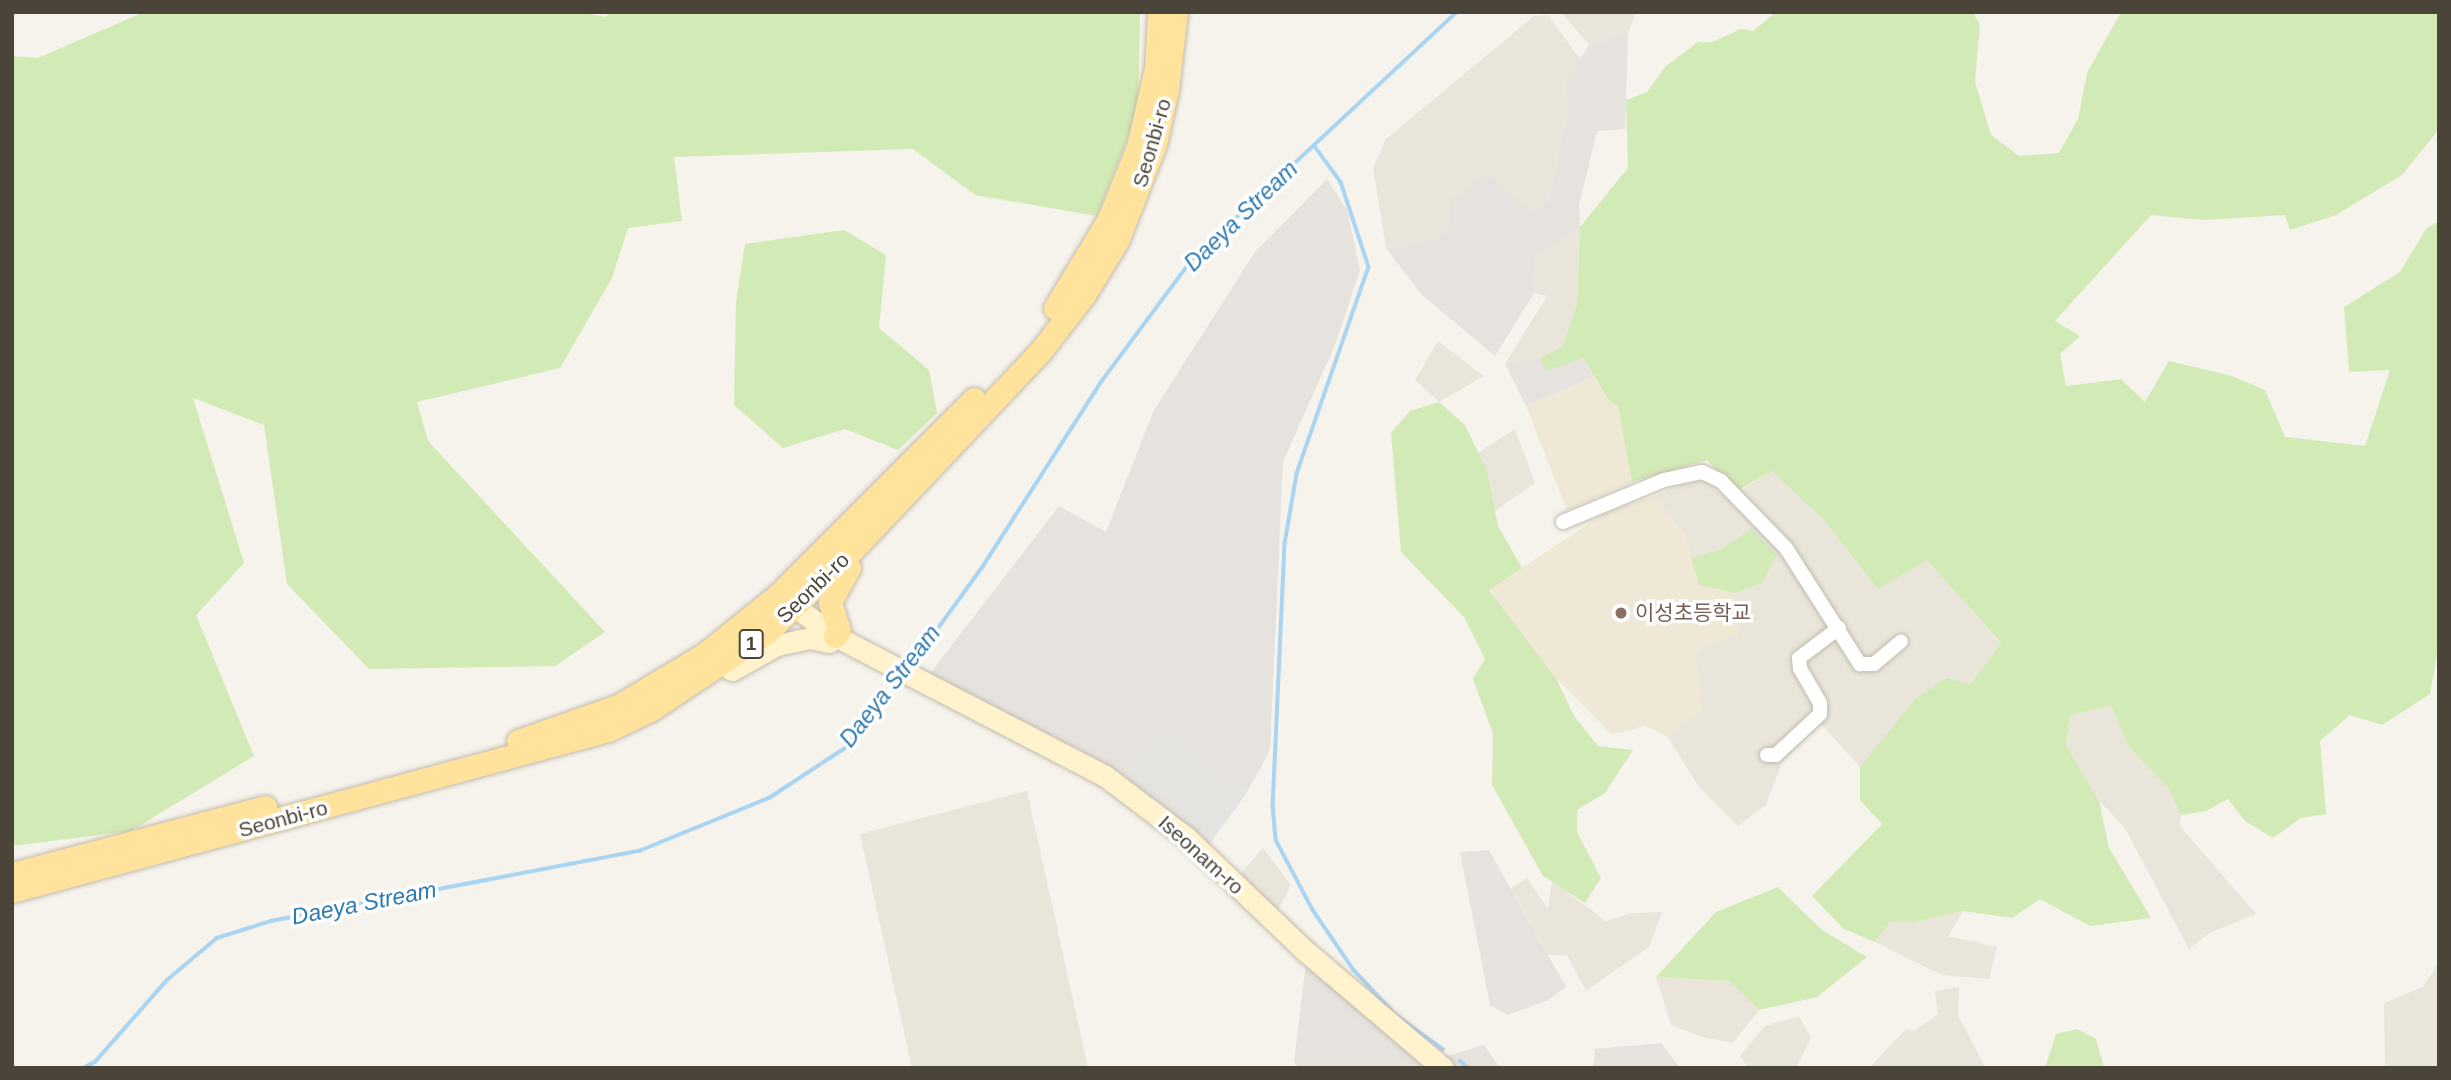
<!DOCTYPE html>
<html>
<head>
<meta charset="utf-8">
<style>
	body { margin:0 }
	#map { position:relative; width:2451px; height:1080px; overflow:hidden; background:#f6f3ec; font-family:Arial,"Noto Sans KR",sans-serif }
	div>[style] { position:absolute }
	.residential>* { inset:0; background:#eae5da }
	.industrial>* { inset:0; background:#e6e2dd }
	.education>* { inset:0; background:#efe8d6 }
	.green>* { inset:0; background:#d2eab5 }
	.parking>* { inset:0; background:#e5e3e0 }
	.stream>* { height:3.5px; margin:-1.75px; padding:0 1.75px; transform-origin:1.75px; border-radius:1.75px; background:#a9d4f2 }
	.roads { filter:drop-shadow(0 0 2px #c2bbae) drop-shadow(0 0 2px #c2bbae) }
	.street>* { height:14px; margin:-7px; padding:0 7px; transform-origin:7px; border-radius:7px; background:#fff }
	.secondary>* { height:21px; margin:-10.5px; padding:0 10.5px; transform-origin:10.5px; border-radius:10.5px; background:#fff3cd }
	.primary>* { height:23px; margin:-11.5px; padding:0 11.5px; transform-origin:11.5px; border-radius:11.5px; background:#ffe39c }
	.dots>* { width:19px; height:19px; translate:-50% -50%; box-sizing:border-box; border:4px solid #fff; border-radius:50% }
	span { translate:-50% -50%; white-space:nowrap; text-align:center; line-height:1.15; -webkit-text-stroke:7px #fff; paint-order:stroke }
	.shield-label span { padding:2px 5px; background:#fff; border:2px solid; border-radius:5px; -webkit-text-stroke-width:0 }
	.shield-label { font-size:19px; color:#4b4439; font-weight:700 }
	.street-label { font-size:21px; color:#4b4439 }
	.education-label { font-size:21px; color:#785e54 }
	.left { translate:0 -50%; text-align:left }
	.water-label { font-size:23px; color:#2e7ab2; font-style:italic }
	.frame { position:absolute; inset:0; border:14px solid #4b4439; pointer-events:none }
</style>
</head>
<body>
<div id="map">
	<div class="residential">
		<i style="clip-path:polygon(1561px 12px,1636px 12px,1628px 33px,1589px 45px)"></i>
		<i style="clip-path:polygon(1548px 15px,1582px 62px,1565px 83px,1568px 111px,1549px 199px,1533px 214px,1451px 224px,1438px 239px,1386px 248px,1373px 168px,1386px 139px,1534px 16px)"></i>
		<i style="clip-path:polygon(1580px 227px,1577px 303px,1562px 347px,1540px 358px,1505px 364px,1547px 296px,1534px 293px,1535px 258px)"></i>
		<i style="clip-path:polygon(1438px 341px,1484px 376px,1439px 402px,1415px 380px)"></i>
		<i style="clip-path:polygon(1515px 429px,1535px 483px,1495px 511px,1478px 453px)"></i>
		<i style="clip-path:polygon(1772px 471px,1824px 520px,1927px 559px,2001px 644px,1970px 685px,1888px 735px,1860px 767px,1821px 724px,1782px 762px,1766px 805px,1738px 826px,1699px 787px,1667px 736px,1702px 708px,1694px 652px,1738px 634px,1734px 593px,1762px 583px,1751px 529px,1721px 549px,1691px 558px,1685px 535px,1654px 496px,1682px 484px,1706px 481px,1727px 499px)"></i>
		<i style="clip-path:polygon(2111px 706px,2129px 747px,2169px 789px,2181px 815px,2180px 826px,2256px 914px,2209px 933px,2189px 949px,2125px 828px,2099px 801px,2066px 745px,2070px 715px)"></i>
		<i style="clip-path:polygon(1027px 791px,1088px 1068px,912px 1068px,860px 834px)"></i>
		<i style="clip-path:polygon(1263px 848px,1291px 885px,1277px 912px,1241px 873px)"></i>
		<i style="clip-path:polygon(1527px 878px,1548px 909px,1552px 881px,1606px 921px,1632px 913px,1662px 912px,1649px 947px,1586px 991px,1567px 955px,1548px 955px,1511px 888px)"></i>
		<i style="clip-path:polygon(1963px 911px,1948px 936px,1997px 947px,1989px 979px,1942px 975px,1875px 942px,1890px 922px,1915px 922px)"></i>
		<i style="clip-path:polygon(2439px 962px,2439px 1068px,2385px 1068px,2384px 1003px,2423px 987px)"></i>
		<i style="clip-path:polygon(1656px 977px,1729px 981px,1759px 1010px,1733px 1043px,1706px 1038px,1671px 1025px)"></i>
		<i style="clip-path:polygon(1959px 987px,1958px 1016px,1986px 1068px,1869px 1068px,1906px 1029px,1914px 1031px,1938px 1014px,1935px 991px)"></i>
		<i style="clip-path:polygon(1799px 1016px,1811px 1038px,1796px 1068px,1749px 1068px,1740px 1056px,1765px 1026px)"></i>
	</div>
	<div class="industrial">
		<i style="clip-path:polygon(1628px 33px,1625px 129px,1597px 131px,1579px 205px,1580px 227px,1535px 258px,1534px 293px,1495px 356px,1422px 295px,1386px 248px,1438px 239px,1451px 224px,1451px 200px,1487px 173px,1533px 214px,1549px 199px,1568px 111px,1565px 83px,1589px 45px)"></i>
		<i style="clip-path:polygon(1327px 179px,1347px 210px,1360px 270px,1335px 345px,1283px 462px,1270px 750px,1246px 794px,1180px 742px,1152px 737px,1124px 777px,1092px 756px,929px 675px,1059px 506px,1106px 532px,1154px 410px,1255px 252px)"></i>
		<i style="clip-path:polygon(1540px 358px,1547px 370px,1583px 358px,1594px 377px,1526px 406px,1505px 364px)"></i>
		<i style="clip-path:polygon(1489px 850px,1566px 987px,1548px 1000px,1508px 1015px,1490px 1005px,1460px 852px)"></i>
		<i style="clip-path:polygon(1306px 963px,1420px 1064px,1484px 1045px,1500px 1068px,1299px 1068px,1294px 1062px)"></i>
		<i style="clip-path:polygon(1661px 1043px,1680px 1068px,1593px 1068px,1595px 1049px)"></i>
	</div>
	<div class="education">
		<i style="clip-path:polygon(1594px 377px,1608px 399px,1619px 406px,1632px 482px,1567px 510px,1526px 406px)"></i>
		<i style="clip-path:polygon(1654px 496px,1685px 535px,1699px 585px,1734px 593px,1738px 634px,1694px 652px,1702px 708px,1667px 736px,1644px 726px,1612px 735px,1542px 664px,1489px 589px,1607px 512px)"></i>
	</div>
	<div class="green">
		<i style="clip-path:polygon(144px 12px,578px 12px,606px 17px,609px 12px,1140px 12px,1138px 111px,1097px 216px,975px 195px,913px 149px,674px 157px,682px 221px,628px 228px,612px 278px,560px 368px,417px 402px,428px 441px,605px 632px,555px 666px,369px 669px,287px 584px,264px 425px,193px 398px,244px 563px,196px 615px,254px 756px,131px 831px,12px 846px,12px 56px,38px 58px)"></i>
		<i style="clip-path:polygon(1776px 12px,1973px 12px,1980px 25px,1975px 81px,1991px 135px,2019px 156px,2059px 153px,2078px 119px,2087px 73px,2121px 12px,2439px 12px,2439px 129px,2402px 175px,2336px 215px,2290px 230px,2285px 215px,2205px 220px,2151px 215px,2055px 321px,2080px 336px,2060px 354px,2066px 386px,2121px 379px,2145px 402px,2169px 361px,2232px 376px,2265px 390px,2285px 437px,2365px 446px,2390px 370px,2349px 372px,2344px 307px,2400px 272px,2426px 229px,2439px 221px,2439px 644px,2430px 694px,2382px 725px,2350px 715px,2320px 741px,2326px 814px,2301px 818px,2273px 838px,2245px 821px,2228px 799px,2206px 811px,2181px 815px,2169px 789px,2129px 747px,2111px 706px,2070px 715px,2066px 745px,2099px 801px,2109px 848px,2151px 918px,2090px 926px,2040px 899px,2012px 918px,1963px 911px,1915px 922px,1890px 922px,1875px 942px,1844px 929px,1812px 896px,1882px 824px,1860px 800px,1860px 767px,1916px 698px,1947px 678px,1970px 685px,2001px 643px,1927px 560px,1878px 589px,1824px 520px,1772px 471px,1737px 491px,1707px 460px,1632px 482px,1618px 406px,1608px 399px,1583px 358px,1546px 371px,1540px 358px,1562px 347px,1577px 304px,1580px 227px,1628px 168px,1626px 100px,1647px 92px,1665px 67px,1698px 42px,1712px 42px,1741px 29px,1753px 31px)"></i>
		<i style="clip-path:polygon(844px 230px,886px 255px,879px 328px,929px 370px,937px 413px,898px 450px,845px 429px,783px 448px,734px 405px,736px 302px,745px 244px)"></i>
		<i style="clip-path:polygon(1439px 402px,1465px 425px,1487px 471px,1498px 526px,1522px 568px,1489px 590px,1557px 680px,1574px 716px,1598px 746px,1633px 750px,1605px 793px,1577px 810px,1577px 832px,1601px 878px,1585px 903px,1543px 876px,1492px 785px,1493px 734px,1473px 679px,1485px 659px,1464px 617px,1401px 552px,1391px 433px,1410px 411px)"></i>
		<i style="clip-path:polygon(1751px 529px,1777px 555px,1762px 583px,1734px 593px,1699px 585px,1691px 558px,1721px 549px)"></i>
		<i style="clip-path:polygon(1778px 887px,1822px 930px,1867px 957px,1817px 997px,1759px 1010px,1729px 981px,1656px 977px,1716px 912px)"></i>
		<i style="clip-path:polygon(2077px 1029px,2096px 1039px,2104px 1068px,2045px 1068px,2056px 1034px)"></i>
	</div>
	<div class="parking">
		<i style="clip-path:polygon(1152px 737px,1180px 742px,1246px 794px,1208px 846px,1124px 777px)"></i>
	</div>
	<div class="stream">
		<i style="left:1316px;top:148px;width:42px;rotate:53.7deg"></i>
		<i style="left:1341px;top:182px;width:89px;rotate:71.8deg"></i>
		<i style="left:1369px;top:267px;width:219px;rotate:109.2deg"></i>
		<i style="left:1297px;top:474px;width:71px;rotate:99.7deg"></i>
		<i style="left:1285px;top:544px;width:261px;rotate:92.6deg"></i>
		<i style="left:1273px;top:805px;width:35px;rotate:85deg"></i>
		<i style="left:1276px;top:840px;width:79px;rotate:62.1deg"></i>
		<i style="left:1313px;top:910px;width:73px;rotate:55.7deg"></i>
		<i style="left:1354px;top:970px;width:62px;rotate:47deg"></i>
		<i style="left:1396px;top:1015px;width:58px;rotate:35.9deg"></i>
		<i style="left:910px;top:667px;width:125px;rotate:-54.1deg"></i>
		<i style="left:983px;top:566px;width:219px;rotate:-57.3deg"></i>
		<i style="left:1101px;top:382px;width:154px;rotate:-53.4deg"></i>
		<i style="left:1193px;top:258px;width:361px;rotate:-43deg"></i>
		<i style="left:1460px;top:1061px;width:11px;rotate:38deg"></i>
		<i style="left:83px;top:1068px;width:13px;rotate:-27deg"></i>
		<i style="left:95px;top:1062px;width:109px;rotate:-48.7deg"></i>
		<i style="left:167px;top:980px;width:65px;rotate:-40deg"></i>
		<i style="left:217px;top:938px;width:57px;rotate:-17.5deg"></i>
		<i style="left:271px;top:921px;width:375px;rotate:-10.8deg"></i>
		<i style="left:639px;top:851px;width:140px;rotate:-22.2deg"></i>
		<i style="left:769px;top:798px;width:91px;rotate:-33.3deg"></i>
		<i style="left:845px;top:748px;width:88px;rotate:-51.4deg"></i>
	</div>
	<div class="roads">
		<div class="street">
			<i style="left:1563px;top:522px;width:109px;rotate:-22.6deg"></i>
			<i style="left:1664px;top:480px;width:39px;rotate:-12deg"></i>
			<i style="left:1702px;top:472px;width:21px;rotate:25deg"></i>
			<i style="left:1721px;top:481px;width:93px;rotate:45.9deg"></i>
			<i style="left:1786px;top:548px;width:138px;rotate:57.5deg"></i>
			<i style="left:1860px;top:664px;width:14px"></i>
			<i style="left:1874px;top:664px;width:35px;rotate:-40deg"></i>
			<i style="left:1767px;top:755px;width:9px"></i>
			<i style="left:1776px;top:755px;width:60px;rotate:-43deg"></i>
			<i style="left:1820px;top:714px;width:11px;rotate:-90deg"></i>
			<i style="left:1820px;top:703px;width:39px;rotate:-120deg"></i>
			<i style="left:1800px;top:669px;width:11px;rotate:-95deg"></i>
			<i style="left:1799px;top:658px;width:50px;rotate:-36.9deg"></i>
		</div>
		<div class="secondary">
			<i style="left:780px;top:596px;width:68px;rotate:36deg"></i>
			<i style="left:835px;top:636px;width:304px;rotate:27.4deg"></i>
			<i style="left:1105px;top:776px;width:103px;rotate:37.1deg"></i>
			<i style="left:1187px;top:838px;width:161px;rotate:43.7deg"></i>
			<i style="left:1303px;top:949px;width:184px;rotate:40.4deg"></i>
			<i style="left:724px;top:664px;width:10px;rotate:37deg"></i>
			<i style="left:732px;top:670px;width:51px;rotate:-29.1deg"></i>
			<i style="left:777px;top:645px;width:35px;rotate:-12deg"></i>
			<i style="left:811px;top:638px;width:18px;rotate:13deg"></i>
			<i style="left:829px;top:642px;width:8px;rotate:-45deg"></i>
		</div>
		<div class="primary">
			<i style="left:1055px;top:308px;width:104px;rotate:-58.8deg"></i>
			<i style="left:1109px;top:219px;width:78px;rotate:-68.1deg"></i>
			<i style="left:1138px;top:147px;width:81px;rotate:-77.2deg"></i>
			<i style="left:1156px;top:68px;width:56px;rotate:-86.9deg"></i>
			<i style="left:835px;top:636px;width:7px;rotate:-56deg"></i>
			<i style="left:839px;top:630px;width:29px;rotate:-108deg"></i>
			<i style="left:830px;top:602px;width:39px;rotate:-61deg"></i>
			<i style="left:518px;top:741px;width:106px;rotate:-19.3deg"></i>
			<i style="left:618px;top:706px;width:101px;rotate:-30.9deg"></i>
			<i style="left:705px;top:654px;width:94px;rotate:-38.9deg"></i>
			<i style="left:778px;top:595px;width:277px;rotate:-45deg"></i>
			<i style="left:12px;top:874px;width:262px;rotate:-14.8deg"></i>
			<i style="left:12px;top:891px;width:617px;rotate:-15.12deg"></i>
			<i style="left:608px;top:730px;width:49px;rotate:-25.5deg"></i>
			<i style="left:652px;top:709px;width:138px;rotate:-33.8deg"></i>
			<i style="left:767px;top:632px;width:105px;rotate:-43.5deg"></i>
			<i style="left:843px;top:560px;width:285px;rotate:-46.6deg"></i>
			<i style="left:1039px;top:353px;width:73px;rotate:-52.2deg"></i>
			<i style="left:1084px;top:295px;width:63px;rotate:-58.6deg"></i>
			<i style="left:1117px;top:241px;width:104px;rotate:-68.6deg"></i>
			<i style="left:1155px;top:144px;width:55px;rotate:-77.5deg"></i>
			<i style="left:1167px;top:90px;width:79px;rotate:-83.4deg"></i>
		</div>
	</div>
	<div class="dots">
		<i style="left:1621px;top:613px;background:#8d6e63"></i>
	</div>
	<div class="shield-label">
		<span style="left:751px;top:644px">1</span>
	</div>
	<div class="street-label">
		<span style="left:1152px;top:143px;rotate:-74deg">Seonbi-ro</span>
		<span style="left:813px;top:588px;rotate:-44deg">Seonbi-ro</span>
		<span style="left:283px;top:819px;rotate:-15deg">Seonbi-ro</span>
		<span style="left:1201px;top:855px;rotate:42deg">Iseonam-ro</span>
	</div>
	<div class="education-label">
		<span class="left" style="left:1635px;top:613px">이성초등학교</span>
	</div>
	<div class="water-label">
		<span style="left:1241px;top:216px;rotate:-44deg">Daeya Stream</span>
		<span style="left:890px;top:686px;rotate:-52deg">Daeya Stream</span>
		<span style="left:364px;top:903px;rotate:-11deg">Daeya Stream</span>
	</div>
	<div class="frame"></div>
</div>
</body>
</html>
